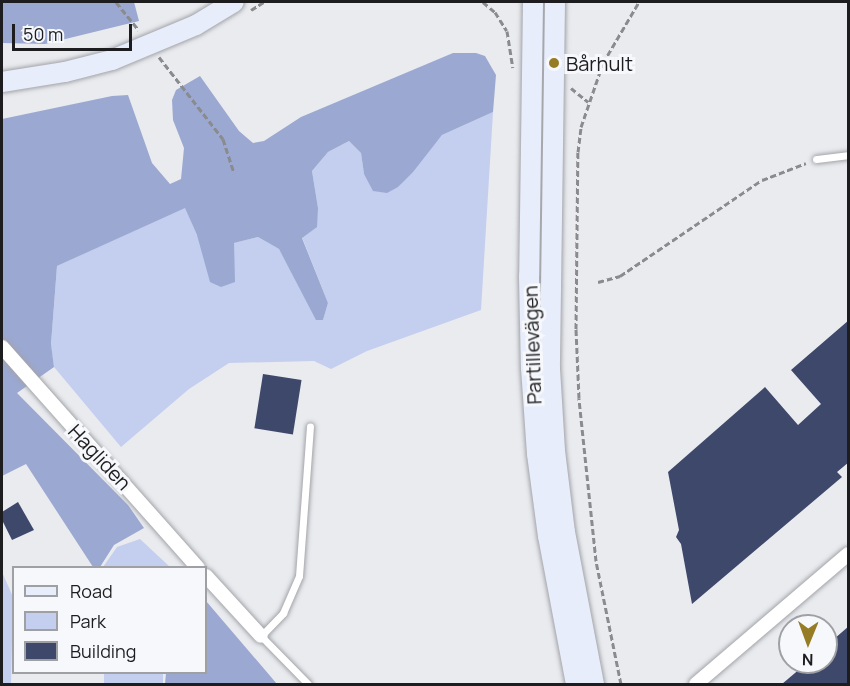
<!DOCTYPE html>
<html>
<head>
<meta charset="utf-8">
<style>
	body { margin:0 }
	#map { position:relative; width:850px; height:686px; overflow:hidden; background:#e9ebef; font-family:Manrope,sans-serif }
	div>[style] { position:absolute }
	.green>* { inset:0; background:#c4ceee; transform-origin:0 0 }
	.forest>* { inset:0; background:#9ba8d1 }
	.building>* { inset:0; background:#3e486b; transform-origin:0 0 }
	.path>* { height:3px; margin-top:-1.5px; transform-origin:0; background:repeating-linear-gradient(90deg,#8a8b8e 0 6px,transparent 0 9px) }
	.roads { filter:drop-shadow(0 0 2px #a3a4a8) drop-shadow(0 0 2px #a3a4a8) }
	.lane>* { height:7px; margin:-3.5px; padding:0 3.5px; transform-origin:3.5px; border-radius:3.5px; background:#fff }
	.street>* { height:14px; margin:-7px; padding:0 7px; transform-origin:7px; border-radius:7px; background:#fff }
	.secondary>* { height:20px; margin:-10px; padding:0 10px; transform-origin:10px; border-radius:10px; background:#e8edfb }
	.dots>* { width:16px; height:16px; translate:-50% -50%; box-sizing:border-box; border:3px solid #f6f8fc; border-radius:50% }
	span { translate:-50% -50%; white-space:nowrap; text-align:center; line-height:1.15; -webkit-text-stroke:6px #f6f8fc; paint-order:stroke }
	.poi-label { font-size:20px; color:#1d1d1f }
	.left { translate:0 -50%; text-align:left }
	.street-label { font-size:20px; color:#1d1d1f }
	.frame { position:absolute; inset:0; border:3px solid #1d1d1f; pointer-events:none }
	.legend { position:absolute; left:12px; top:566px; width:195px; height:108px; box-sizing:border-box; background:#f6f8fc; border:2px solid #9fa0a4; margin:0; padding:8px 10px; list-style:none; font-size:18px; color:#1d1d1f }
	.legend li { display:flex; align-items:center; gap:12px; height:30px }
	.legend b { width:30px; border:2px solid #9fa0a4 }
	.north { position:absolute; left:778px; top:614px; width:60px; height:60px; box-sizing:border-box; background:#f6f8fc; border:2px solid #9fa0a4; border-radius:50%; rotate:181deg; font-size:16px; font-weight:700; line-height:24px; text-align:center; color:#1d1d1f }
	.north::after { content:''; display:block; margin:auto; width:21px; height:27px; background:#967c24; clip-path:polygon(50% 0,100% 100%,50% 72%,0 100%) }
	.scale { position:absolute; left:12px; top:24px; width:120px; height:27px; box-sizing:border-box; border:3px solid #1d1d1f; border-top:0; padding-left:8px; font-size:18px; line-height:21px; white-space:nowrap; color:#1d1d1f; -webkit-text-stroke:4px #f6f8fc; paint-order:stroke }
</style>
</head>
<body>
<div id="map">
	<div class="green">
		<i style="clip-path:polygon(493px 112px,481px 310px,367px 351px,331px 369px,314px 361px,229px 363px,189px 389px,121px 447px,54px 367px,51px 345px,57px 266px,185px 207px,197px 235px,234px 243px,258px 237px,279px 249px,323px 320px,328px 303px,302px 237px,318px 208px,312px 171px,328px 152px,349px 141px,361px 153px,364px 174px,398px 187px,442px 135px)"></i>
		<i style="clip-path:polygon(140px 539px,170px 567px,103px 567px,117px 547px)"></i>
		<i style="clip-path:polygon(2px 572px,13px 597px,11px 684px,2px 684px)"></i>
		<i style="left:104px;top:673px;width:59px;height:11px"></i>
	</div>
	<div class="forest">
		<i style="clip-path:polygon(2px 2px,134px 2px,139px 21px,45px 44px,2px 43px)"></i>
		<i style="clip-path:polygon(453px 53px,476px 53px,485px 56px,496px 75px,493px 112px,442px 135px,413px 172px,398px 187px,387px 193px,373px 191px,364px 174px,361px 153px,349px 141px,328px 152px,312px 171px,318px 208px,317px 227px,302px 238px,328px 303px,323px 320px,316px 320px,279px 249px,258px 237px,234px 243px,235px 282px,221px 287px,210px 282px,197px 235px,185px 208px,57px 266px,51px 344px,54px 367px,17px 393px,128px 505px,144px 528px,114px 545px,100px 567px,93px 567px,26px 464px,2px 476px,2px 119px,112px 96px,128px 95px,152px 163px,170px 184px,181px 179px,184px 148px,173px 120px,172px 100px,176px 90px,200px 76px,239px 131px,253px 143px,264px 141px,301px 117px)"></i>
		<i style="clip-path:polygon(206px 601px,277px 684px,165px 684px,166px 673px,206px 672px)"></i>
	</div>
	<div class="building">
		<i style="clip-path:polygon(849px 320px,849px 462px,837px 472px,842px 477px,692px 604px,681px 544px,676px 537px,679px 530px,668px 472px,765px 387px,798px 425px,821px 404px,791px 370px)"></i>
		<i style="left:263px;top:374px;width:39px;height:55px;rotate:9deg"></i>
		<i style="clip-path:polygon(18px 502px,34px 530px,12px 540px,2px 520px,2px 512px)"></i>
		<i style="clip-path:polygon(849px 626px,849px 684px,782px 684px,808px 662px,826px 662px,826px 646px)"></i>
	</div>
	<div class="path">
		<i style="left:116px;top:2px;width:36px;rotate:51deg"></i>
		<i style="left:483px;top:2px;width:16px;rotate:40deg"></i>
		<i style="left:495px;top:12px;width:22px;rotate:58deg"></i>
		<i style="left:507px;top:31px;width:37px;rotate:81deg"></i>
		<i style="left:251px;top:10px;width:15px;rotate:-32deg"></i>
		<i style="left:159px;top:57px;width:104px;rotate:52deg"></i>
		<i style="left:223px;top:139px;width:36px;rotate:72deg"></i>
		<i style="left:571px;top:88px;width:22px;rotate:39deg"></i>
		<i style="left:598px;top:282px;width:23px;rotate:-15deg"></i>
		<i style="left:620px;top:276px;width:171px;rotate:-34.1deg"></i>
		<i style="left:762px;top:180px;width:47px;rotate:-21.1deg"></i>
		<i style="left:621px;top:684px;width:126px;rotate:-101.5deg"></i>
		<i style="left:596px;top:561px;width:164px;rotate:-96deg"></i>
		<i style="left:579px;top:398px;width:69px;rotate:-92.5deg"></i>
		<i style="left:576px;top:329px;width:177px;rotate:-89.4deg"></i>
		<i style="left:578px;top:152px;width:25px;rotate:-83deg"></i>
		<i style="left:581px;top:127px;width:68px;rotate:-71deg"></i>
		<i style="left:603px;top:63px;width:71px;rotate:-59.5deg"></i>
	</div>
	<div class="roads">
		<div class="lane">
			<i style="left:816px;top:159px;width:32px;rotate:-7deg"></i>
			<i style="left:308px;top:684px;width:67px;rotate:-134.4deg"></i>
			<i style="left:261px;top:636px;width:32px;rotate:-46deg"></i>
			<i style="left:283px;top:613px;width:40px;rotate:-66.6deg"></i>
			<i style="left:299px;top:576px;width:150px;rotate:-85.8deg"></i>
		</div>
		<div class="street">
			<i style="left:2px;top:347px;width:295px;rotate:48.4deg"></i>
			<i style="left:206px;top:576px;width:81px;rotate:47.5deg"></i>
			<i style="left:696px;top:684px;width:200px;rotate:-40.5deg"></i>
		</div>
		<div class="secondary">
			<i style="left:533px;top:2px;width:274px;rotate:90.8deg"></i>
			<i style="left:529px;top:276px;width:92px;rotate:88.8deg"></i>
			<i style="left:531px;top:368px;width:86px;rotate:86deg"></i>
			<i style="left:537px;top:454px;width:83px;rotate:82.4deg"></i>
			<i style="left:548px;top:536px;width:151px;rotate:79.3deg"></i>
			<i style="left:555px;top:2px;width:367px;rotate:90.8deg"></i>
			<i style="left:550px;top:369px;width:82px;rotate:86.5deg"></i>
			<i style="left:555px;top:451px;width:82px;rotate:83deg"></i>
			<i style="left:565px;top:532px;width:155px;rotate:79.2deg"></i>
			<i style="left:2px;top:82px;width:64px;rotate:-9deg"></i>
			<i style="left:65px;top:72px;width:49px;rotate:-14.3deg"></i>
			<i style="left:112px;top:60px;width:91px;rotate:-22.6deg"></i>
			<i style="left:196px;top:25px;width:44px;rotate:-31.2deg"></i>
		</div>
	</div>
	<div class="dots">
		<i style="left:554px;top:63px;background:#967c24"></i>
	</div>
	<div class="poi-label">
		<span class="left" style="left:566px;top:63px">Bårhult</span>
	</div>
	<div class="street-label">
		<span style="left:532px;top:345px;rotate:-92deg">Partillevägen</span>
		<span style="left:100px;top:457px;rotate:47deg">Hagliden</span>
	</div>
	<div class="frame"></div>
	<ul class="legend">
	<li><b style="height:8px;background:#e8edfb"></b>Road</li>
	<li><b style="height:16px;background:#c4ceee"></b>Park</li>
	<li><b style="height:16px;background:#3e486b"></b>Building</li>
	</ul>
	<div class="north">N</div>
	<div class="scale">50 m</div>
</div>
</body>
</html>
